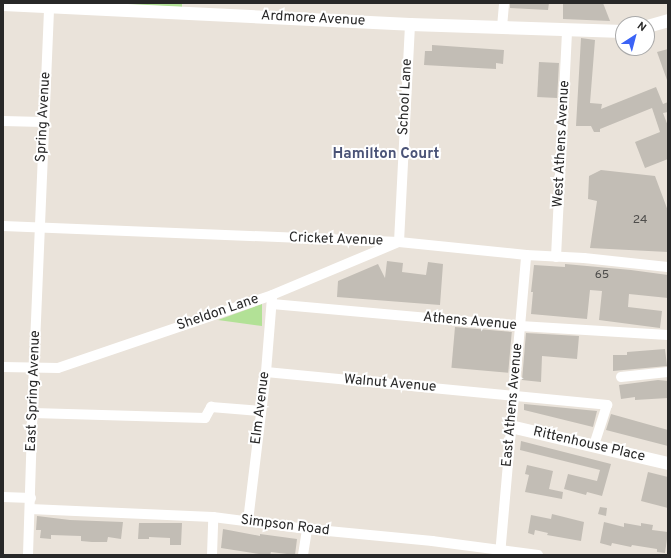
<!DOCTYPE html>
<html>
<head>
<meta charset="utf-8">
<style>
	body { margin:0 }
	#map { position:relative; width:671px; height:558px; overflow:hidden; background:#eae3da; font-family:Overpass,sans-serif }
	div>[style] { position:absolute }
	.green>* { inset:0; background:#b2e196 }
	.building>* { inset:0; background:#c2bdb5; transform-origin:0 0 }
	.street>* { height:10px; margin:-5px; padding:0 5px; transform-origin:5px; border-radius:5px; background:#fff }
	.secondary>* { height:13px; margin:-6.5px; padding:0 6.5px; transform-origin:6.5px; border-radius:6.5px; background:#fff }
	span { translate:-50% -50%; white-space:nowrap; text-align:center; line-height:1.15; -webkit-text-stroke:4px #fff; paint-order:stroke }
	.number-label { font-size:12px; color:#4e4d4b }
	.number-label span { -webkit-text-stroke-width:0 }
	.street-label { font-size:14px; color:#282828 }
	.neighbourhood-label { font-size:15px; color:#4a5377; font-weight:700 }
	.frame { position:absolute; inset:0; border:4px solid #282828; pointer-events:none }
	.north { position:absolute; left:615px; top:16px; width:40px; height:40px; box-sizing:border-box; background:#fff; border:1px solid #a9a9a9; border-radius:50%; rotate:36deg; font-size:11px; font-weight:700; line-height:16px; text-align:center; color:#282828 }
	.north::after { content:''; display:block; margin:auto; width:14px; height:18px; background:#3b63f6; clip-path:polygon(50% 0,100% 100%,50% 72%,0 100%) }
</style>
</head>
<body>
<div id="map">
	<div class="green">
		<i style="clip-path:polygon(102px 3px,182px 3px,182px 7px)"></i>
		<i style="clip-path:polygon(262px 304px,262px 326px,218px 320px)"></i>
	</div>
	<div class="building">
		<i style="clip-path:polygon(510px 3px,549px 3px,548px 10px,510px 8px)"></i>
		<i style="clip-path:polygon(563px 3px,603px 3px,610px 21px,563px 19px)"></i>
		<i style="clip-path:polygon(581px 38px,595px 40px,590px 103px,602px 104px,601px 109px,656px 87px,663px 104px,668px 102px,668px 112px,663px 113px,668px 126px,668px 159px,645px 168px,635px 142px,660px 132px,652px 108px,600px 129px,600px 132px,594px 132px,591px 126px,576px 126px)"></i>
		<i style="clip-path:polygon(432px 45px,504px 50px,503px 64px,496px 63px,496px 69px,424px 65px,425px 51px,432px 51px)"></i>
		<i style="clip-path:polygon(668px 49px,668px 80px,667px 80px,657px 52px)"></i>
		<i style="left:539px;top:62px;width:20px;height:35px;rotate:3deg"></i>
		<i style="clip-path:polygon(601px 170px,655px 176px,668px 211px,668px 252px,590px 248px,597px 201px,588px 199px,589px 176px)"></i>
		<i style="clip-path:polygon(387px 261px,403px 263px,402px 272px,426px 275px,428px 262px,443px 264px,440px 305px,337px 297px,338px 281px,378px 264px,385px 278px)"></i>
		<i style="clip-path:polygon(565px 264px,631px 270px,668px 275px,668px 298px,629px 294px,628px 307px,662px 311px,660px 328px,599px 320px,602px 291px,590px 290px,587px 319px,531px 314px,533px 292px,531px 292px,534px 265px,565px 267px)"></i>
		<i style="left:455px;top:327px;width:57px;height:41px;rotate:5deg"></i>
		<i style="clip-path:polygon(526px 333px,579px 336px,577px 359px,542px 356px,541px 382px,522px 380px)"></i>
		<i style="clip-path:polygon(665px 349px,667px 366px,613px 371px,613px 355px,627px 355px,627px 352px)"></i>
		<i style="clip-path:polygon(658px 380px,668px 381px,668px 398px,635px 400px,635px 397px,621px 399px,619px 385px)"></i>
		<i style="clip-path:polygon(524px 404px,597px 411px,593px 427px,524px 410px)"></i>
		<i style="clip-path:polygon(611px 414px,668px 430px,668px 446px,606px 430px)"></i>
		<i style="clip-path:polygon(521px 441px,611px 464px,602px 496px,587px 492px,586px 495px,564px 489px,568px 474px,597px 481px,600px 470px,520px 450px)"></i>
		<i style="clip-path:polygon(527px 465px,553px 471px,549px 489px,563px 492px,562px 499px,525px 492px,529px 475px,525px 474px)"></i>
		<i style="clip-path:polygon(648px 472px,668px 477px,668px 508px,641px 501px)"></i>
		<i style="clip-path:polygon(600px 507px,607px 508px,606px 516px,598px 514px)"></i>
		<i style="clip-path:polygon(552px 514px,584px 522px,581px 541px,547px 535px,548px 533px,535px 530px,534px 535px,528px 533px,531px 515px,551px 519px)"></i>
		<i style="clip-path:polygon(37px 516px,70px 520px,123px 522px,121px 539px,108px 537px,107px 542px,92px 542px,81px 541px,81px 536px,51px 535px,51px 539px,40px 538px,41px 530px,36px 530px)"></i>
		<i style="clip-path:polygon(604px 522px,624px 527px,624px 523px,641px 526px,641px 523px,653px 525px,652px 530px,668px 532px,665px 553px,657px 552px,657px 549px,632px 545px,631px 547px,612px 543px,611px 546px,600px 543px)"></i>
		<i style="clip-path:polygon(139px 523px,182px 523px,181px 545px,170px 545px,170px 538px,149px 537px,149px 539px,138px 539px)"></i>
		<i style="clip-path:polygon(223px 529px,260px 536px,260px 534px,297px 539px,295px 555px,271px 552px,270px 555px,266px 555px,221px 548px)"></i>
	</div>
	<div class="street">
		<i style="left:502px;top:27px;width:24px;rotate:-85deg"></i>
		<i style="left:3px;top:121px;width:40px;rotate:1.4deg"></i>
		<i style="left:3px;top:226px;width:396px;rotate:2.3deg"></i>
		<i style="left:399px;top:242px;width:128px;rotate:5.8deg"></i>
		<i style="left:526px;top:255px;width:58px;rotate:3deg"></i>
		<i style="left:584px;top:258px;width:84px;rotate:6.1deg"></i>
		<i style="left:556px;top:257px;width:227px;rotate:-87.2deg"></i>
		<i style="left:272px;top:304px;width:249px;rotate:5.1deg"></i>
		<i style="left:520px;top:326px;width:148px;rotate:3.5deg"></i>
		<i style="left:3px;top:367px;width:55px;rotate:1deg"></i>
		<i style="left:58px;top:368px;width:226px;rotate:-18.8deg"></i>
		<i style="left:272px;top:295px;width:138px;rotate:-22.7deg"></i>
		<i style="left:399px;top:242px;width:218px;rotate:-87.1deg"></i>
		<i style="left:266px;top:372px;width:343px;rotate:5.5deg"></i>
		<i style="left:607px;top:405px;width:42px;rotate:108deg"></i>
		<i style="left:621px;top:377px;width:47px;rotate:-6.1deg"></i>
		<i style="left:33px;top:413px;width:172px;rotate:1.7deg"></i>
		<i style="left:205px;top:418px;width:13px;rotate:-61deg"></i>
		<i style="left:211px;top:407px;width:50px;rotate:4.6deg"></i>
		<i style="left:3px;top:497px;width:28px;rotate:2deg"></i>
		<i style="left:30px;top:509px;width:183px;rotate:2.5deg"></i>
		<i style="left:213px;top:517px;width:95px;rotate:7.3deg"></i>
		<i style="left:307px;top:529px;width:126px;rotate:5.5deg"></i>
		<i style="left:432px;top:541px;width:107px;rotate:7.5deg"></i>
		<i style="left:248px;top:521px;width:150px;rotate:-83.1deg"></i>
		<i style="left:266px;top:372px;width:75px;rotate:-85.4deg"></i>
		<i style="left:28px;top:555px;width:187px;rotate:-88.2deg"></i>
		<i style="left:34px;top:368px;width:361px;rotate:-87.6deg"></i>
		<i style="left:212px;top:555px;width:38px;rotate:-88deg"></i>
		<i style="left:303px;top:555px;width:26px;rotate:-81deg"></i>
		<i style="left:500px;top:555px;width:301px;rotate:-85deg"></i>
	</div>
	<div class="secondary">
		<i style="left:3px;top:4px;width:407px;rotate:2.8deg"></i>
		<i style="left:410px;top:24px;width:213px;rotate:1.9deg"></i>
		<i style="left:647px;top:26px;width:22px;rotate:-16deg"></i>
		<i style="left:510px;top:426px;width:162px;rotate:13.2deg"></i>
	</div>
	<div class="number-label">
		<span style="left:640px;top:221px">24</span>
		<span style="left:602px;top:276px">65</span>
	</div>
	<div class="street-label">
		<span style="left:313px;top:19px;rotate:3deg">Ardmore Avenue</span>
		<span style="left:406px;top:97px;rotate:-87deg">School Lane</span>
		<span style="left:44px;top:117px;rotate:-87deg">Spring Avenue</span>
		<span style="left:562px;top:144px;rotate:-87deg">West Athens Avenue</span>
		<span style="left:336px;top:240px;rotate:2deg">Cricket Avenue</span>
		<span style="left:218px;top:313px;rotate:-19deg">Sheldon Lane</span>
		<span style="left:470px;top:322px;rotate:5deg">Athens Avenue</span>
		<span style="left:390px;top:384px;rotate:5deg">Walnut Avenue</span>
		<span style="left:34px;top:391px;rotate:-88deg">East Spring Avenue</span>
		<span style="left:513px;top:405px;rotate:-85deg">East Athens Avenue</span>
		<span style="left:261px;top:408px;rotate:-83deg">Elm Avenue</span>
		<span style="left:589px;top:445px;rotate:13deg">Rittenhouse Place</span>
		<span style="left:285px;top:526px;rotate:7deg">Simpson Road</span>
	</div>
	<div class="neighbourhood-label">
		<span style="left:386px;top:155px">Hamilton Court</span>
	</div>
	<div class="frame"></div>
	<div class="north">N</div>
</div>
</body>
</html>
